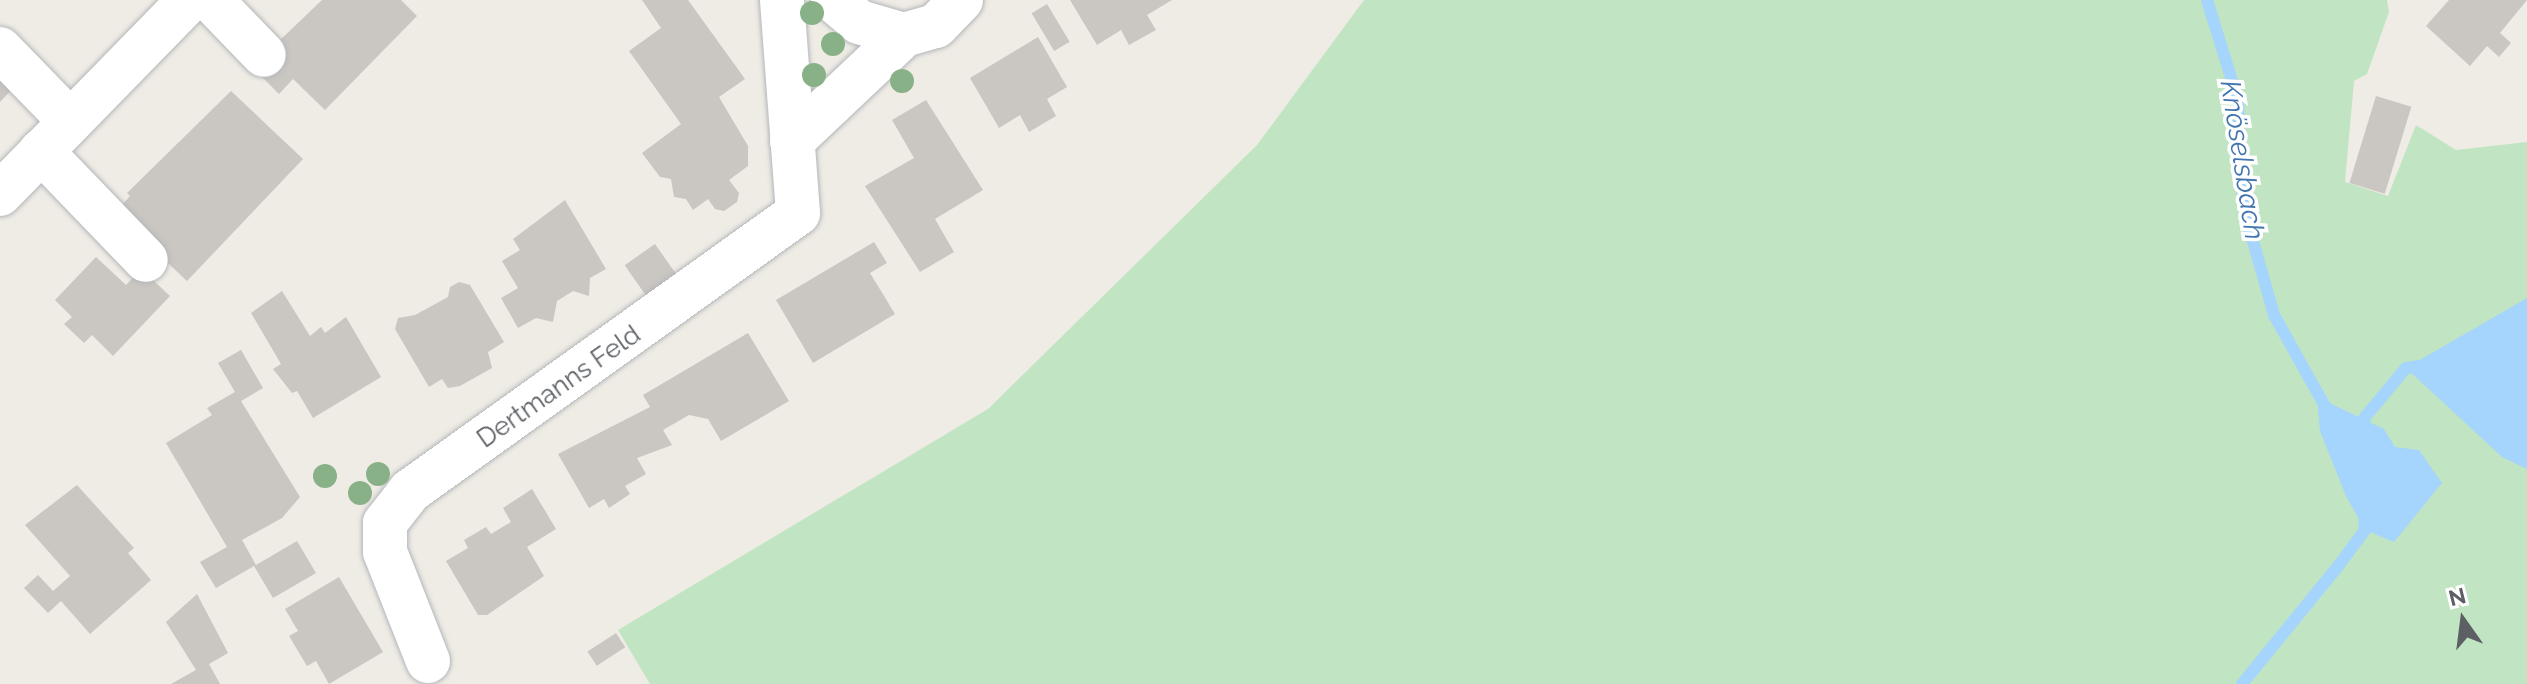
<!DOCTYPE html>
<html>
<head>
<meta charset="utf-8">
<style>
	body { margin:0 }
	#map { position:relative; width:2527px; height:684px; overflow:hidden; background:#eeece4; font-family:Raleway,sans-serif }
	div>[style] { position:absolute }
	.green>* { inset:0; background:#c1e5c2 }
	.water>* { inset:0; background:#a5d4fd }
	.stream>* { height:12px; margin:-6px; padding:0 6px; transform-origin:6px; border-radius:6px; background:#a5d4fd }
	.building>* { inset:0; background:#cac6c1; transform-origin:0 0 }
	.roads { filter:drop-shadow(0 0 2px #b4b6bb) drop-shadow(0 0 2px #b4b6bb) }
	.minor>* { height:44px; margin:-22px; padding:0 22px; transform-origin:22px; border-radius:22px; background:#fff }
	.trees>* { width:24px; height:24px; margin:-12px; border-radius:50%; background:#89b188 }
	span { translate:-50% -50%; white-space:nowrap; text-align:center; line-height:1.15; -webkit-text-stroke:7px #fff; paint-order:stroke }
	.street-label { font-size:26px; color:#5c5f64 }
	.water-label { font-size:28px; color:#4274af; font-style:italic }
	.north { position:absolute; left:2423px; top:580px; width:80px; height:80px; -webkit-text-stroke:6px #fff; paint-order:stroke; rotate:346deg; font-size:22px; font-weight:700; line-height:32px; text-align:center; color:#5c5f64 }
	.north::after { content:''; display:block; margin:auto; width:28px; height:36px; background:#5c5f64; clip-path:polygon(50% 0,100% 100%,50% 72%,0 100%) }
</style>
</head>
<body>
<div id="map">
	<div class="green">
		<i style="clip-path:polygon(1364px 0,2387px 0,2389px 12px,2367px 74px,2354px 81px,2345px 182px,2388px 196px,2416px 125px,2456px 150px,2527px 142px,2527px 684px,650px 684px,618px 630px,988px 409px,1257px 145px)"></i>
	</div>
	<div class="water">
		<i style="clip-path:polygon(2527px 298px,2527px 469px,2502px 457px,2406px 368px)"></i>
		<i style="clip-path:polygon(2317px 397px,2384px 429px,2395px 447px,2419px 450px,2442px 483px,2394px 542px,2365px 530px,2346px 496px,2320px 431px)"></i>
	</div>
	<div class="stream">
		<i style="left:2207px;top:0;width:105px;rotate:72.8deg"></i>
		<i style="left:2238px;top:100px;width:106px;rotate:87.3deg"></i>
		<i style="left:2243px;top:206px;width:113px;rotate:74.1deg"></i>
		<i style="left:2274px;top:315px;width:107px;rotate:60.8deg"></i>
		<i style="left:2361px;top:431px;width:15px;rotate:-74deg"></i>
		<i style="left:2365px;top:417px;width:64px;rotate:-50.1deg"></i>
		<i style="left:2406px;top:368px;width:14px;rotate:-8deg"></i>
		<i style="left:2242px;top:684px;width:154px;rotate:-50.8deg"></i>
		<i style="left:2339px;top:565px;width:44px;rotate:-53.4deg"></i>
		<i style="left:2365px;top:530px;width:15px;rotate:-94deg"></i>
	</div>
	<div class="building">
		<i style="clip-path:polygon(322px 0,401px 0,417px 16px,325px 110px,293px 79px,279px 94px,252px 67px)"></i>
		<i style="clip-path:polygon(642px 0,688px 0,745px 79px,719px 97px,748px 146px,748px 166px,729px 180px,739px 193px,737px 202px,724px 211px,715px 209px,708px 199px,693px 210px,686px 199px,674px 197px,671px 179px,660px 177px,642px 153px,681px 124px,629px 51px,661px 28px)"></i>
		<i style="clip-path:polygon(1070px 0,1172px 0,1147px 15px,1156px 30px,1129px 45px,1121px 30px,1097px 45px)"></i>
		<i style="clip-path:polygon(2527px 0,2500px 33px,2511px 43px,2499px 57px,2487px 46px,2470px 66px,2426px 26px,2449px 0)"></i>
		<i style="left:1047px;top:4px;width:44px;height:18px;rotate:59deg"></i>
		<i style="clip-path:polygon(1038px 37px,1067px 87px,1047px 99px,1056px 116px,1029px 132px,1020px 115px,999px 128px,970px 78px)"></i>
		<i style="clip-path:polygon(0 62px,20px 81px,0 102px)"></i>
		<i style="clip-path:polygon(231px 91px,303px 159px,187px 281px,115px 213px,130px 196px,127px 193px)"></i>
		<i style="left:2376px;top:96px;width:37px;height:91px;rotate:17deg"></i>
		<i style="clip-path:polygon(926px 100px,983px 190px,935px 219px,954px 252px,920px 272px,865px 186px,914px 158px,892px 120px)"></i>
		<i style="clip-path:polygon(565px 200px,606px 269px,590px 278px,589px 296px,573px 291px,557px 301px,553px 322px,536px 318px,518px 328px,501px 298px,518px 288px,502px 261px,520px 250px,513px 239px)"></i>
		<i style="clip-path:polygon(874px 242px,887px 263px,870px 273px,895px 314px,813px 363px,776px 300px)"></i>
		<i style="left:655px;top:244px;width:37px;height:37px;rotate:55deg"></i>
		<i style="clip-path:polygon(96px 257px,126px 285px,141px 269px,170px 296px,113px 356px,92px 335px,84px 343px,64px 324px,72px 317px,55px 300px)"></i>
		<i style="clip-path:polygon(459px 282px,470px 285px,504px 342px,488px 352px,492px 368px,460px 386px,448px 388px,442px 379px,429px 387px,395px 329px,398px 318px,415px 315px,448px 297px,450px 287px)"></i>
		<i style="clip-path:polygon(282px 291px,310px 336px,321px 327px,325px 333px,346px 317px,381px 377px,313px 418px,297px 391px,292px 393px,273px 369px,281px 364px,251px 313px)"></i>
		<i style="clip-path:polygon(748px 333px,789px 401px,721px 441px,708px 419px,689px 415px,663px 430px,672px 445px,637px 458px,646px 474px,625px 486px,630px 494px,609px 508px,604px 499px,589px 508px,558px 454px,650px 407px,643px 395px)"></i>
		<i style="clip-path:polygon(241px 350px,263px 388px,241px 401px,300px 497px,282px 518px,242px 540px,256px 565px,297px 541px,316px 573px,273px 598px,254px 566px,216px 588px,200px 562px,227px 547px,166px 443px,212px 415px,207px 408px,235px 392px,218px 363px)"></i>
		<i style="clip-path:polygon(77px 485px,134px 548px,128px 553px,151px 580px,90px 634px,61px 601px,48px 613px,24px 588px,38px 575px,53px 591px,70px 576px,25px 525px)"></i>
		<i style="clip-path:polygon(532px 489px,556px 529px,527px 547px,544px 576px,487px 615px,478px 615px,446px 561px,468px 548px,464px 540px,486px 527px,491px 534px,511px 522px,503px 508px)"></i>
		<i style="clip-path:polygon(339px 577px,383px 652px,329px 684px,316px 661px,307px 666px,289px 636px,298px 631px,285px 609px)"></i>
		<i style="clip-path:polygon(197px 594px,228px 653px,209px 664px,220px 684px,171px 684px,196px 670px,166px 622px)"></i>
		<i style="left:616px;top:633px;width:17px;height:34px;rotate:57deg"></i>
	</div>
	<div class="roads">
		<div class="minor">
			<i style="left:211px;top:0;width:76px;rotate:46.1deg"></i>
			<i style="left:833px;top:0;width:34px;rotate:40deg"></i>
			<i style="left:859px;top:22px;width:47px;rotate:16.1deg"></i>
			<i style="left:0;top:49px;width:100px;rotate:45.8deg"></i>
			<i style="left:792px;top:141px;width:154px;rotate:-43.4deg"></i>
			<i style="left:904px;top:35px;width:33px;rotate:-16deg"></i>
			<i style="left:936px;top:26px;width:36px;rotate:-46deg"></i>
			<i style="left:41px;top:151px;width:151px;rotate:46.1deg"></i>
			<i style="left:0;top:194px;width:271px;rotate:-45.7deg"></i>
			<i style="left:428px;top:661px;width:117px;rotate:-111.5deg"></i>
			<i style="left:385px;top:552px;width:29px;rotate:-90deg"></i>
			<i style="left:385px;top:523px;width:41px;rotate:-52deg"></i>
			<i style="left:410px;top:491px;width:477px;rotate:-35.6deg"></i>
			<i style="left:798px;top:213px;width:214px;rotate:-94.3deg"></i>
		</div>
	</div>
	<div class="trees">
		<i style="left:812px;top:13px"></i>
		<i style="left:833px;top:44px"></i>
		<i style="left:814px;top:75px"></i>
		<i style="left:902px;top:81px"></i>
		<i style="left:378px;top:474px"></i>
		<i style="left:325px;top:476px"></i>
		<i style="left:360px;top:493px"></i>
	</div>
	<div class="street-label">
		<span style="left:559px;top:387px;rotate:-35deg">Dertmanns Feld</span>
	</div>
	<div class="water-label">
		<span style="left:2242px;top:160px;rotate:81deg">Knöselsbach</span>
	</div>
	<div class="north">N</div>
</div>
</body>
</html>
